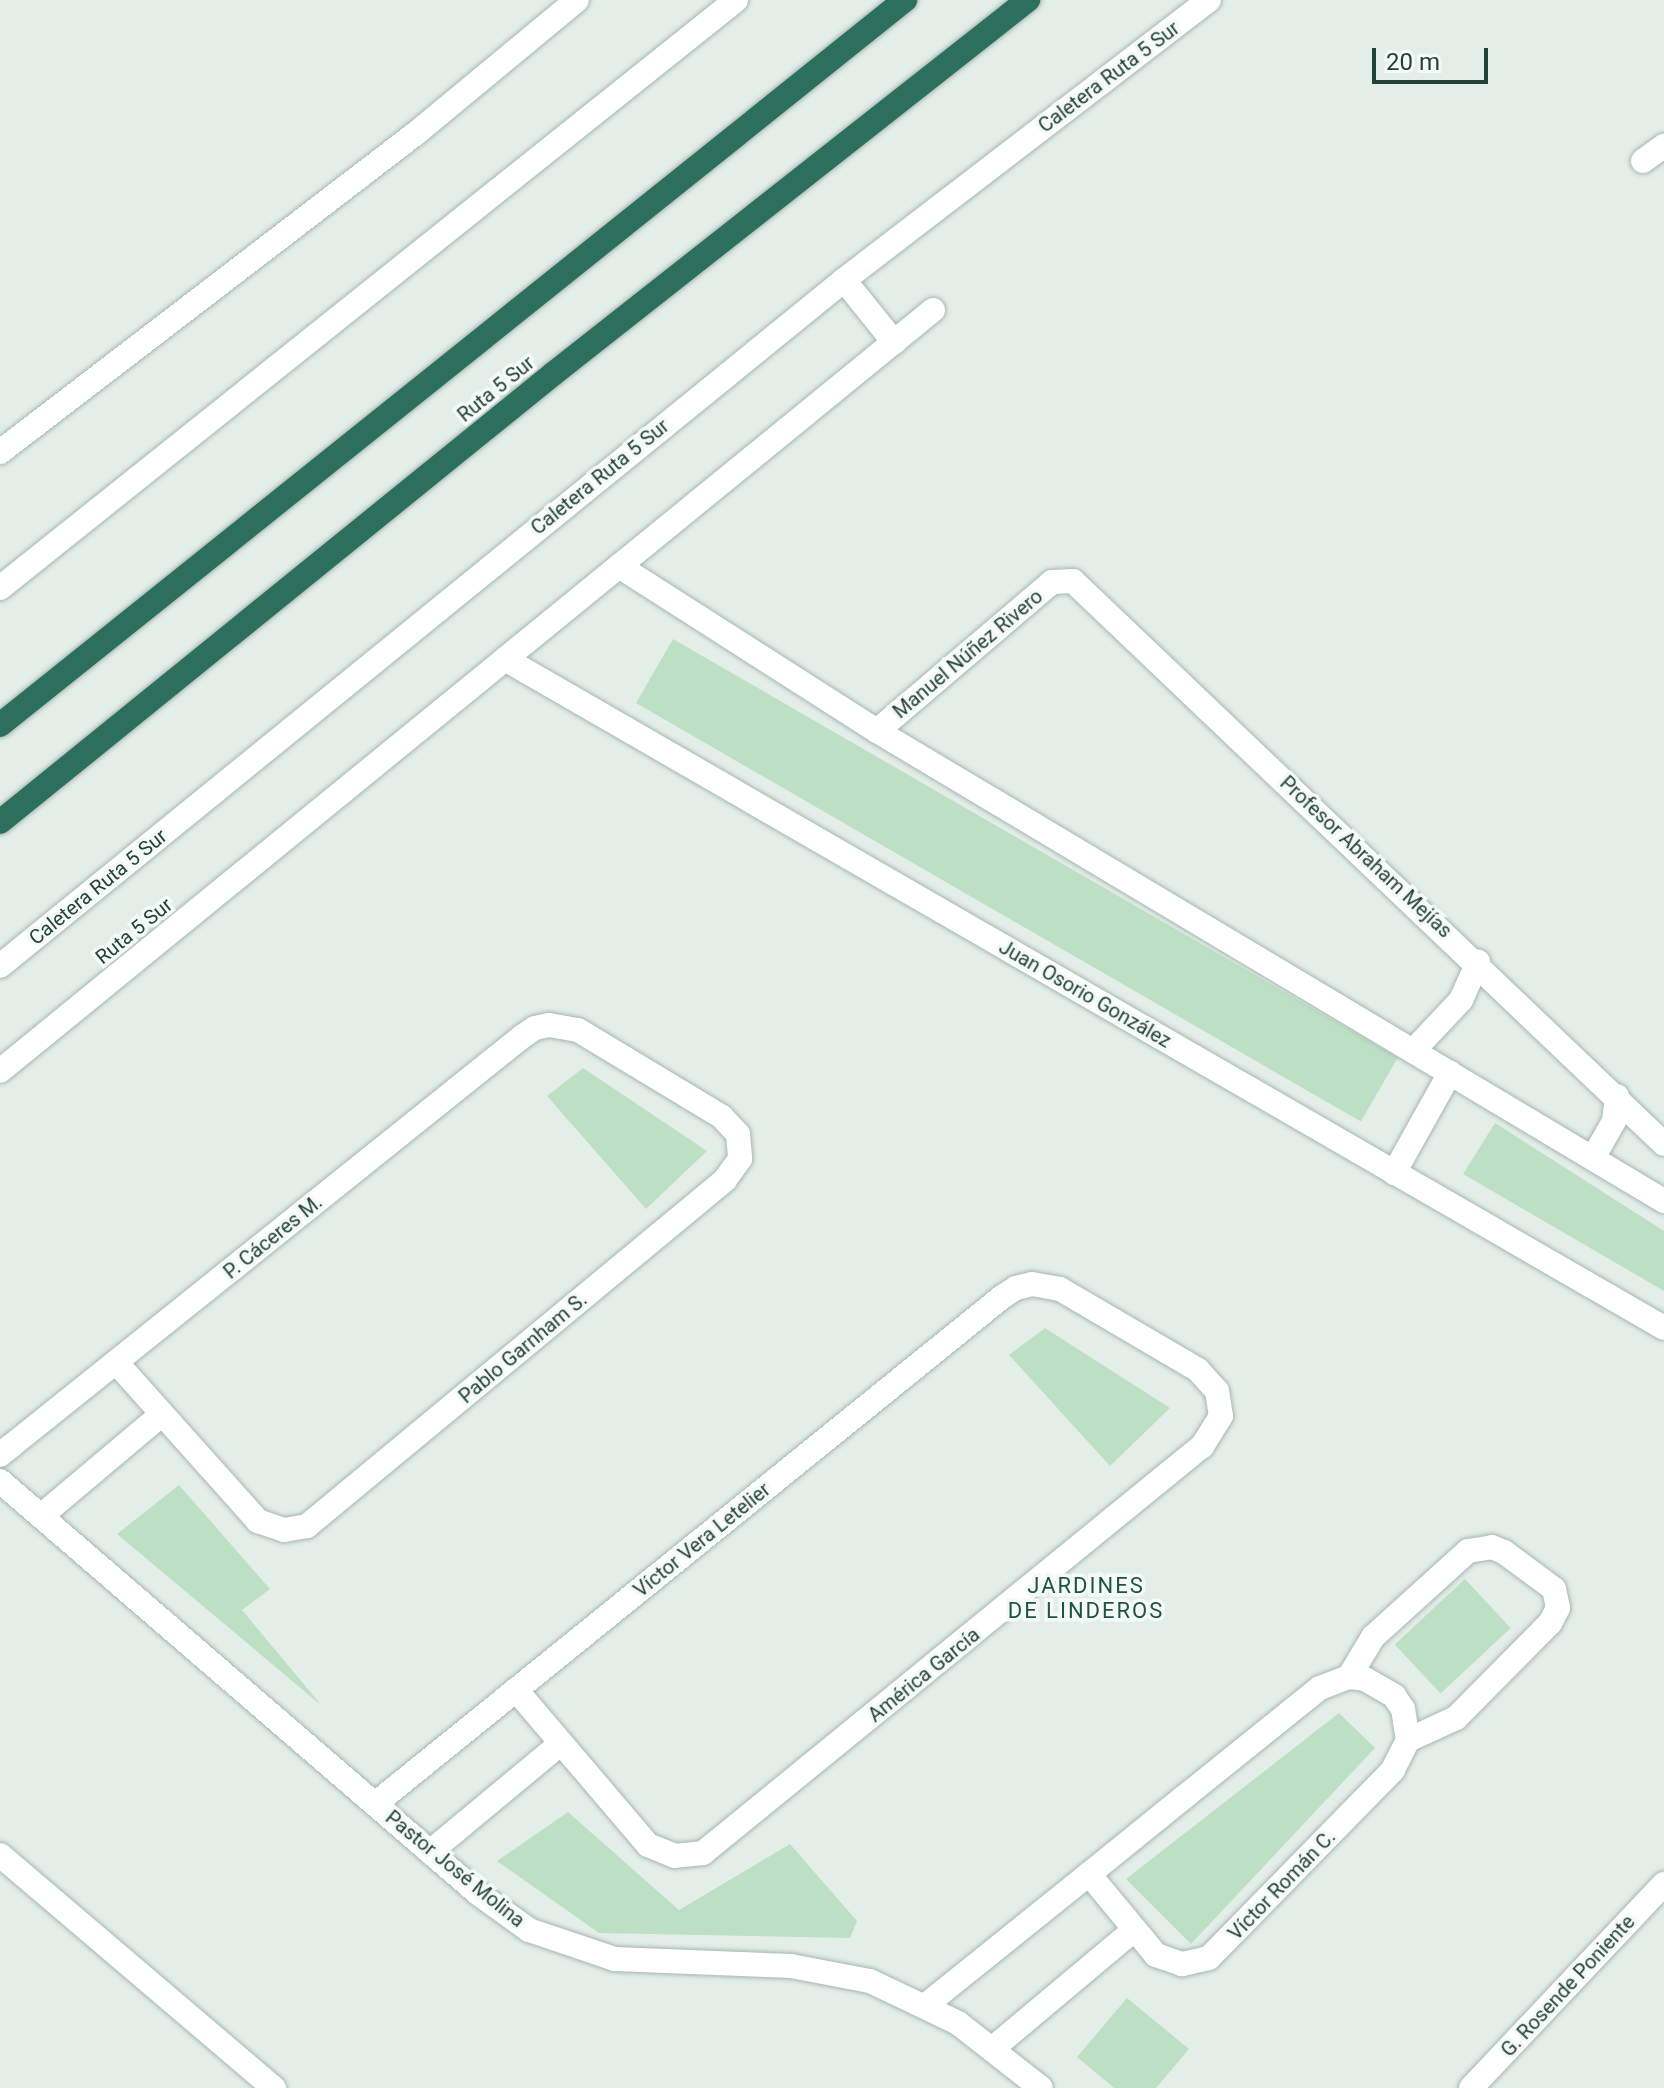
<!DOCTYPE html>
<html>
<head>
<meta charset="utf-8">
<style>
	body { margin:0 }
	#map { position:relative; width:1664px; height:2088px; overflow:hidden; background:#e4eee9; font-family:Roboto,sans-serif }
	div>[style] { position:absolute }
	.green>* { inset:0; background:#bde0c5; transform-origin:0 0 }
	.roads { filter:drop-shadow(0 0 2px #a6b7b0) drop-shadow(0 0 2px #a6b7b0) }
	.minor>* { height:24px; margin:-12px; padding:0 12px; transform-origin:12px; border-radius:12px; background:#fff }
	.tertiary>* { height:24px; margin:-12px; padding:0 12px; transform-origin:12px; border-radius:12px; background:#fff }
	.secondary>* { height:24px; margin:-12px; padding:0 12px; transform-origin:12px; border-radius:12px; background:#fff }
	.motorway>* { height:24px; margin:-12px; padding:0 12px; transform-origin:12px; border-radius:12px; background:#2d6f5e }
	span { translate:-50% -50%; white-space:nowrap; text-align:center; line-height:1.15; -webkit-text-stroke:7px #f5faf8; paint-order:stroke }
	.street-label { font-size:20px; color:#234138 }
	.neighbourhood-label { font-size:22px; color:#1e5445; letter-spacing:2px }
	.scale { position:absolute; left:1372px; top:48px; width:116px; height:36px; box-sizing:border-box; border:4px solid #234138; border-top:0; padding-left:10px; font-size:24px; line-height:28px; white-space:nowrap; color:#234138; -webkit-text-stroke:6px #f5faf8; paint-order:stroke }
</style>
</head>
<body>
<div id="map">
	<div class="green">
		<i style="left:673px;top:639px;width:837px;height:74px;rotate:30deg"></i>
		<i style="clip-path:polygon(583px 1068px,707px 1151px,646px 1209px,547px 1096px)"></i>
		<i style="clip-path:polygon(1495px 1123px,1664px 1231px,1664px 1291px,1463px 1174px)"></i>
		<i style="clip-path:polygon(1045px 1328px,1170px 1408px,1110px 1466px,1009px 1355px)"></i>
		<i style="clip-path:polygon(179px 1485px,270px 1589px,242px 1610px,322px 1706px,117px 1534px)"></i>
		<i style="left:1465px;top:1579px;width:67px;height:96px;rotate:47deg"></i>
		<i style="clip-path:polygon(1339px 1713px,1375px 1748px,1191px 1944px,1126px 1879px)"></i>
		<i style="clip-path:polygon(568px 1812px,679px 1910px,790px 1844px,857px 1921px,850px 1938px,599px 1933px,497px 1861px)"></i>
		<i style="clip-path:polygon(1127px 1998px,1189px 2049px,1156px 2088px,1114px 2088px,1077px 2057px)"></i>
	</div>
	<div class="roads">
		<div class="minor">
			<i style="left:1643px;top:161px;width:26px;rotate:-36deg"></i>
			<i style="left:844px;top:280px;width:80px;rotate:51.1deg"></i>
			<i style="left:0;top:452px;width:523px;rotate:-37.46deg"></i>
			<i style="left:415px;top:134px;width:210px;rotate:-39.6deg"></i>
			<i style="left:619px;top:566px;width:306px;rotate:32.6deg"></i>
			<i style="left:877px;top:731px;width:917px;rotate:30.85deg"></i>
			<i style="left:505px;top:659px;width:1338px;rotate:29.99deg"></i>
			<i style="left:877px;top:731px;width:230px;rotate:-40.4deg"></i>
			<i style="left:1052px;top:582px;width:21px;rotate:-3deg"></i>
			<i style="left:1073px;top:581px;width:816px;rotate:43.61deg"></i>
			<i style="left:1413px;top:1051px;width:70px;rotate:-46.7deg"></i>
			<i style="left:1461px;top:1000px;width:42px;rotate:-65.9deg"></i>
			<i style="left:0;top:1071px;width:1204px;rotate:-39.2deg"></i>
			<i style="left:1593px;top:1158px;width:43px;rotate:-60.4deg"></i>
			<i style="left:1614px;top:1121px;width:25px;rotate:-83deg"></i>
			<i style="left:1394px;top:1173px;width:115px;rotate:-60.8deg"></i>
			<i style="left:0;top:1455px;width:14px;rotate:-39deg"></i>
			<i style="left:11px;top:1446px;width:656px;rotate:-38.69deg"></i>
			<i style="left:523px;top:1036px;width:14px;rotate:-34deg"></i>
			<i style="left:535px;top:1028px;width:14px;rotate:-12deg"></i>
			<i style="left:549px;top:1025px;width:29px;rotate:10deg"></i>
			<i style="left:578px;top:1030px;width:168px;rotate:31.1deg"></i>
			<i style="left:722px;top:1117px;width:23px;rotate:47deg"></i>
			<i style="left:738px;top:1134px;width:25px;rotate:85deg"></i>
			<i style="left:740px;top:1159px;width:26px;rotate:126deg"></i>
			<i style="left:725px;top:1180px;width:543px;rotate:140.38deg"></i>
			<i style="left:307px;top:1526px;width:23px;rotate:170deg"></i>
			<i style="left:284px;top:1530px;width:28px;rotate:-161deg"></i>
			<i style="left:258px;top:1521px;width:213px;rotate:-131.8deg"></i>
			<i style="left:0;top:1481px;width:632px;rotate:40.77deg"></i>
			<i style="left:479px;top:1894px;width:62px;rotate:35.8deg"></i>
			<i style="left:529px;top:1930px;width:91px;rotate:18.6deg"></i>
			<i style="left:615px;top:1959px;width:176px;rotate:2.3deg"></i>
			<i style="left:791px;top:1966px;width:80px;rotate:10.8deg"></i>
			<i style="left:870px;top:1981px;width:98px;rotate:25.5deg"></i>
			<i style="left:958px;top:2023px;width:105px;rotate:38.1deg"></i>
			<i style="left:41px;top:1516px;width:158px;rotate:-40.1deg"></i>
			<i style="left:1349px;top:1677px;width:47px;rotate:-59deg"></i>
			<i style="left:1373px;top:1637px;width:128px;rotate:-42.2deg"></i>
			<i style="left:1468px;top:1551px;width:24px;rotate:-9deg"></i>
			<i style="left:1492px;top:1547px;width:13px;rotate:23deg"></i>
			<i style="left:1504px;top:1552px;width:62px;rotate:36.5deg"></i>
			<i style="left:1554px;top:1589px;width:19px;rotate:78deg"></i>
			<i style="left:1558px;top:1608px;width:17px;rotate:118deg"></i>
			<i style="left:1550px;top:1623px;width:134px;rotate:134.7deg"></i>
			<i style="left:1456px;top:1718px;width:53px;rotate:155.4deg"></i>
			<i style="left:375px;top:1804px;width:806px;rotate:-38.96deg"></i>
			<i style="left:1002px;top:1297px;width:17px;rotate:-33deg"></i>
			<i style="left:1016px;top:1288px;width:16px;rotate:-14deg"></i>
			<i style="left:1032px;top:1284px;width:28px;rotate:10deg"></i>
			<i style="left:1060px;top:1289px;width:160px;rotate:30.4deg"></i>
			<i style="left:1198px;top:1370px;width:28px;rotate:48deg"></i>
			<i style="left:1217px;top:1391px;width:25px;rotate:81deg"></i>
			<i style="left:1221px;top:1416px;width:36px;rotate:122deg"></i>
			<i style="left:1202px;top:1446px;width:644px;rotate:140.8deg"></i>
			<i style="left:703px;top:1853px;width:28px;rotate:174deg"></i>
			<i style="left:675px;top:1856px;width:29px;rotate:-158deg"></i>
			<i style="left:648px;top:1845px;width:204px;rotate:-130.4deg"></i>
			<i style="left:430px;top:1852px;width:169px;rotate:-39.7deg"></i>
			<i style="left:0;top:1855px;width:360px;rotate:40.4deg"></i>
			<i style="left:926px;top:2005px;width:209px;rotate:-38.8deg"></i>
			<i style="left:1089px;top:1874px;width:121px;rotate:-39deg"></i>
			<i style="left:1183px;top:1798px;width:176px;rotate:-38.8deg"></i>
			<i style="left:1320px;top:1688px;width:31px;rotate:-21deg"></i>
			<i style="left:1349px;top:1677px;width:16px;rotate:7deg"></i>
			<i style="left:1365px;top:1679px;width:34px;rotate:30deg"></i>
			<i style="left:1394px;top:1696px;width:16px;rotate:55deg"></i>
			<i style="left:1403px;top:1709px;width:31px;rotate:81deg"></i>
			<i style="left:1408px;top:1740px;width:34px;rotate:117deg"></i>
			<i style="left:1393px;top:1770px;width:263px;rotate:134.4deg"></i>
			<i style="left:1209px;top:1958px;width:28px;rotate:167deg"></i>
			<i style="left:1182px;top:1964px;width:28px;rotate:-161deg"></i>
			<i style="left:1156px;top:1955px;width:105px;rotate:-129.6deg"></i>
			<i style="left:992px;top:2049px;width:185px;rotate:-40deg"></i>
			<i style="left:1471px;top:2088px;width:281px;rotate:-46.6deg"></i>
		</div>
		<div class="tertiary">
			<i style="left:0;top:966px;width:1088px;rotate:-39.1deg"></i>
			<i style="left:844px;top:280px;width:460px;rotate:-37.5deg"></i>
		</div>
		<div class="secondary">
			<i style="left:0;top:588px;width:942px;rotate:-38.62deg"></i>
		</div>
		<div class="motorway">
			<i style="left:0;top:725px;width:1160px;rotate:-38.7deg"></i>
			<i style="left:0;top:822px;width:712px;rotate:-39.01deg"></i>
			<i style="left:553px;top:374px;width:605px;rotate:-38.22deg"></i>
		</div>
	</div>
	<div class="street-label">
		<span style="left:1109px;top:77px;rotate:-37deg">Caletera Ruta 5 Sur</span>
		<span style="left:496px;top:389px;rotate:-39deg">Ruta 5 Sur</span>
		<span style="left:600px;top:477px;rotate:-39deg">Caletera Ruta 5 Sur</span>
		<span style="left:968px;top:654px;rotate:-40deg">Manuel Núñez Rivero</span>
		<span style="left:1366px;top:857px;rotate:43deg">Profesor Abraham Mejías</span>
		<span style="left:98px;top:887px;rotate:-39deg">Caletera Ruta 5 Sur</span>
		<span style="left:134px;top:931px;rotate:-39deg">Ruta 5 Sur</span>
		<span style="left:1085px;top:994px;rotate:30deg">Juan Osorio González</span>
		<span style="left:273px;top:1237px;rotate:-39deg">P. Cáceres M.</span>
		<span style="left:523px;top:1348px;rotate:-40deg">Pablo Garnham S.</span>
		<span style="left:702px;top:1540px;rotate:-39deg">Víctor Vera Letelier</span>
		<span style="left:924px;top:1675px;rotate:-39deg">América García</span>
		<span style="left:455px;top:1869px;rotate:39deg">Pastor José Molina</span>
		<span style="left:1282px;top:1885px;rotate:-46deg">Víctor Román C.</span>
		<span style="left:1568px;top:1986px;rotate:-47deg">G. Rosende Poniente</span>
	</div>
	<div class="neighbourhood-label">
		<span style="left:1086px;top:1598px">JARDINES<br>DE LINDEROS</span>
	</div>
	<div class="scale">20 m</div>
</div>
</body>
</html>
